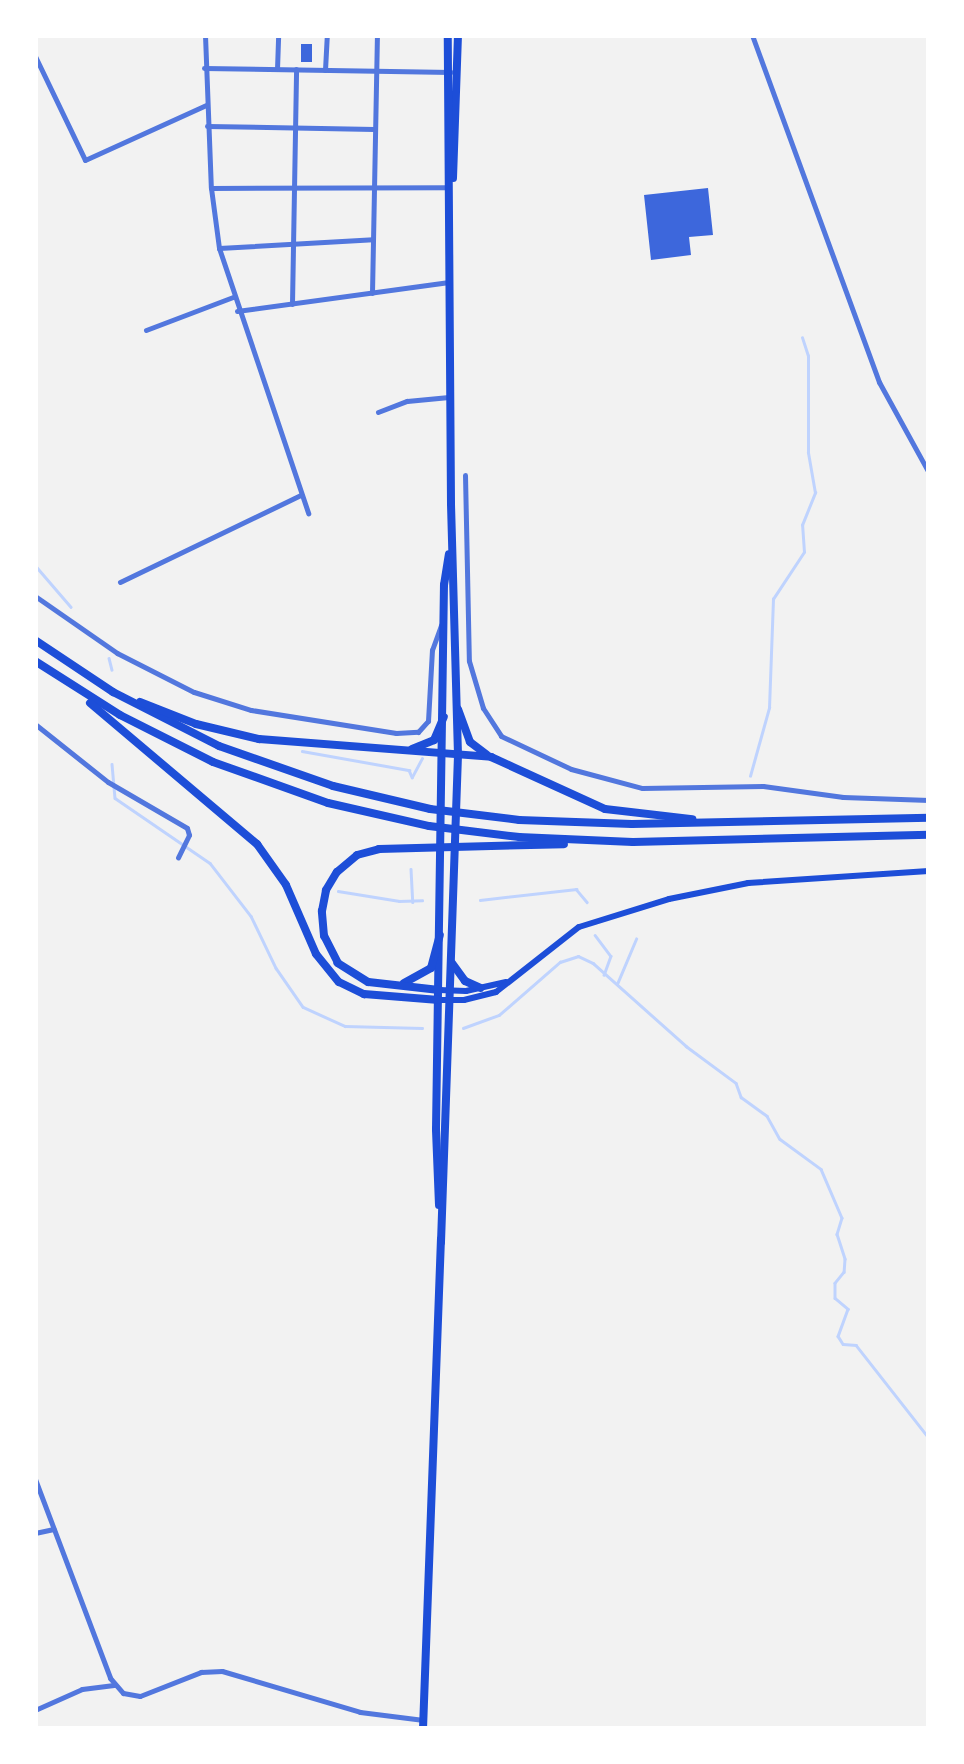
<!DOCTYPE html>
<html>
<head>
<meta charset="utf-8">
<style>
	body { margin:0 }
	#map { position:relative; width:964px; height:1764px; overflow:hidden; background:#f2f2f2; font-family:"Roboto Condensed",sans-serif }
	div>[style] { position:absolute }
	.stream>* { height:2.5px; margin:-1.25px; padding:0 1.25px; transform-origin:1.25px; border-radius:1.25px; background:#bfd3fe }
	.building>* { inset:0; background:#3d67dc; transform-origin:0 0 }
	.minor>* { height:5px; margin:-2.5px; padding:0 2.5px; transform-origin:2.5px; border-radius:2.5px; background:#5277de }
	.secondary>* { height:6px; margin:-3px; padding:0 3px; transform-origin:3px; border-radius:3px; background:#1d4ed8 }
	.primary>* { height:8px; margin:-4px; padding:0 4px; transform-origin:4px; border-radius:4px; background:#1d4ed8 }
	.motorway>* { height:8px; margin:-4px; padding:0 4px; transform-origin:4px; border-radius:4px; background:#1d4ed8 }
	span { translate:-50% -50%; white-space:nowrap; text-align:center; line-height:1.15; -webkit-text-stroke:9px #fff; paint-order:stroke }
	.frame { position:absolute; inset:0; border:38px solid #fff; pointer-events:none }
</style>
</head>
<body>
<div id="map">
	<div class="stream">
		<i style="left:35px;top:565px;width:55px;rotate:49.4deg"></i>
		<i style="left:109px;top:658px;width:12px;rotate:76deg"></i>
		<i style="left:302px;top:751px;width:109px;rotate:10.1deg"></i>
		<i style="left:409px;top:770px;width:8px;rotate:67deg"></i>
		<i style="left:412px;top:777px;width:21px;rotate:-62deg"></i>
		<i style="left:112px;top:764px;width:34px;rotate:85deg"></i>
		<i style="left:115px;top:798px;width:115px;rotate:34.4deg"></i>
		<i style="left:210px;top:863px;width:67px;rotate:52.3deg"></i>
		<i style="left:251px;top:916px;width:58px;rotate:64.3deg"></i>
		<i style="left:276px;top:968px;width:47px;rotate:55.3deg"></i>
		<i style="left:303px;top:1007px;width:46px;rotate:24.3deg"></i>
		<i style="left:345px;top:1026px;width:77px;rotate:1.5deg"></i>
		<i style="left:750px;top:776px;width:71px;rotate:-74.4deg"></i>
		<i style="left:769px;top:708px;width:109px;rotate:-87.9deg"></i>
		<i style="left:773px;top:599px;width:56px;rotate:-56.6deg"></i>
		<i style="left:804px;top:552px;width:27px;rotate:-94deg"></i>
		<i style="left:802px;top:525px;width:35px;rotate:-68deg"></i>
		<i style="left:815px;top:493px;width:41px;rotate:-99.9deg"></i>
		<i style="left:808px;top:453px;width:97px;rotate:-90deg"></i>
		<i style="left:808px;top:356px;width:19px;rotate:-108deg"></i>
		<i style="left:411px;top:869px;width:33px;rotate:87deg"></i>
		<i style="left:338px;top:891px;width:62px;rotate:9.3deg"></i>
		<i style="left:399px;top:901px;width:23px;rotate:-2deg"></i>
		<i style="left:480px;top:900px;width:97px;rotate:-6.5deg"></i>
		<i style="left:576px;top:889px;width:17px;rotate:50deg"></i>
		<i style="left:595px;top:935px;width:26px;rotate:53deg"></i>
		<i style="left:611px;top:956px;width:20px;rotate:110deg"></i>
		<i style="left:617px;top:984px;width:49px;rotate:-67.1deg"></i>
		<i style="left:463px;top:1028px;width:38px;rotate:-20deg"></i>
		<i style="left:499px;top:1015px;width:81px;rotate:-41deg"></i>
		<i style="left:560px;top:962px;width:19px;rotate:-18deg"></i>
		<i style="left:578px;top:956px;width:17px;rotate:25deg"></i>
		<i style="left:593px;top:963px;width:125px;rotate:41.7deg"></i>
		<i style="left:686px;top:1046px;width:62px;rotate:36.5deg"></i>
		<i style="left:736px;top:1083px;width:15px;rotate:70deg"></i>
		<i style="left:741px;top:1097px;width:32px;rotate:36deg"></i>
		<i style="left:767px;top:1116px;width:26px;rotate:61deg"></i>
		<i style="left:780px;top:1139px;width:51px;rotate:36.2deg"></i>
		<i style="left:821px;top:1169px;width:53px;rotate:66.8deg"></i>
		<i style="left:842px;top:1218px;width:17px;rotate:107deg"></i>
		<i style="left:837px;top:1234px;width:26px;rotate:72deg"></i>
		<i style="left:845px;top:1259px;width:13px;rotate:94deg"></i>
		<i style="left:844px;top:1272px;width:14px;rotate:129deg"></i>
		<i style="left:835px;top:1283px;width:15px;rotate:90deg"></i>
		<i style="left:835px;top:1298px;width:17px;rotate:40deg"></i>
		<i style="left:848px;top:1309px;width:29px;rotate:110deg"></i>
		<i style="left:838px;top:1336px;width:9px;rotate:58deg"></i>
		<i style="left:843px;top:1344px;width:13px;rotate:4deg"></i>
		<i style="left:856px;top:1345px;width:118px;rotate:51.9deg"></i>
	</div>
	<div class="building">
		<i style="left:301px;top:44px;width:11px;height:18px"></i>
		<i style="clip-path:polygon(708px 188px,713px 235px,689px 237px,691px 255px,651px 260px,644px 195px)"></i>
	</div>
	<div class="minor">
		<i style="left:205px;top:35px;width:153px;rotate:87.8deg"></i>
		<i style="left:211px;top:188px;width:61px;rotate:82.4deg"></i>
		<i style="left:219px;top:248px;width:280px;rotate:71.4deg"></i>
		<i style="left:752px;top:35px;width:370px;rotate:69.9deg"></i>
		<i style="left:879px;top:382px;width:104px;rotate:61.2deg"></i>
		<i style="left:35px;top:56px;width:115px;rotate:64.3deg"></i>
		<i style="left:85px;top:160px;width:133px;rotate:-24.4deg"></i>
		<i style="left:204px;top:68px;width:247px;rotate:0.9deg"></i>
		<i style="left:277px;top:69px;width:34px;rotate:-88deg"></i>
		<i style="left:325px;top:70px;width:35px;rotate:-87deg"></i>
		<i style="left:207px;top:126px;width:167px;rotate:1deg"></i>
		<i style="left:211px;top:188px;width:237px;rotate:-0.2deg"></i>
		<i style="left:219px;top:248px;width:154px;rotate:-3.3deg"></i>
		<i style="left:372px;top:293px;width:258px;rotate:-88.9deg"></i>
		<i style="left:292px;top:304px;width:235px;rotate:-89deg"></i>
		<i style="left:237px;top:311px;width:214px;rotate:-7.8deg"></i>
		<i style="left:146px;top:330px;width:93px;rotate:-20.8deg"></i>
		<i style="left:378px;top:412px;width:31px;rotate:-21deg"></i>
		<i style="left:407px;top:401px;width:42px;rotate:-5.4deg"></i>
		<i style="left:465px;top:475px;width:186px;rotate:88.8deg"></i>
		<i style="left:469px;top:661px;width:49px;rotate:73.4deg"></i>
		<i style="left:483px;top:708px;width:33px;rotate:57deg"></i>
		<i style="left:501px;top:736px;width:77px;rotate:25.2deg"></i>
		<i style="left:571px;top:769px;width:73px;rotate:15deg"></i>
		<i style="left:642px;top:788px;width:121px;rotate:-0.9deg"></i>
		<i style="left:763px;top:786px;width:81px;rotate:7.8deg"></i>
		<i style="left:843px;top:797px;width:86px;rotate:2deg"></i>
		<i style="left:120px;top:582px;width:201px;rotate:-25.7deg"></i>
		<i style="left:35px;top:596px;width:100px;rotate:34.8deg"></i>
		<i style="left:117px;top:653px;width:86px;rotate:26.9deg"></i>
		<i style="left:194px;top:692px;width:60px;rotate:17.5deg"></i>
		<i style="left:251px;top:710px;width:147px;rotate:9deg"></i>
		<i style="left:396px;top:733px;width:22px;rotate:-3deg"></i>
		<i style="left:418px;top:732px;width:15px;rotate:-48deg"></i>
		<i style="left:428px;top:721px;width:71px;rotate:-86.8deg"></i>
		<i style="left:432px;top:650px;width:27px;rotate:-70deg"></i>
		<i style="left:35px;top:724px;width:93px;rotate:38.5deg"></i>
		<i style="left:108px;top:782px;width:91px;rotate:30.2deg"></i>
		<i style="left:187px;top:828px;width:7px;rotate:74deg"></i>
		<i style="left:189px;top:835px;width:25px;rotate:116deg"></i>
		<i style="left:35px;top:1479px;width:213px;rotate:69.3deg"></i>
		<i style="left:110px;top:1678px;width:20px;rotate:49deg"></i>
		<i style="left:123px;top:1693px;width:17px;rotate:10deg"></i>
		<i style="left:140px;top:1696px;width:66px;rotate:-21.5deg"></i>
		<i style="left:201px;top:1672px;width:21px;rotate:-3deg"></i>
		<i style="left:222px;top:1671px;width:144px;rotate:16.5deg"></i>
		<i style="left:360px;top:1712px;width:64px;rotate:7.2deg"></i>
		<i style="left:35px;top:1533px;width:19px;rotate:-12deg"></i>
		<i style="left:35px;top:1710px;width:51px;rotate:-24.1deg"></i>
		<i style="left:82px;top:1689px;width:32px;rotate:-7deg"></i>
	</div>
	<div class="secondary">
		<i style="left:439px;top:990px;width:27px;rotate:2deg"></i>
		<i style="left:466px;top:991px;width:41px;rotate:-12.7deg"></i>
		<i style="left:439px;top:1000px;width:25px"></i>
		<i style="left:464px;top:1000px;width:33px;rotate:-14deg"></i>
		<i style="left:496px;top:992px;width:105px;rotate:-38.1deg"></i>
		<i style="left:579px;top:927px;width:94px;rotate:-17.3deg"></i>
		<i style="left:669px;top:899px;width:81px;rotate:-11.4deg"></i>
		<i style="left:748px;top:883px;width:181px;rotate:-3.8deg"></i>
	</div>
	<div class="primary">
		<i style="left:453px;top:178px;width:143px;rotate:-88deg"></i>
		<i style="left:452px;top:963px;width:22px;rotate:54deg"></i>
		<i style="left:465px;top:981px;width:17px;rotate:24deg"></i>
		<i style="left:439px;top:1205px;width:76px;rotate:-92.3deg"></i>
		<i style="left:436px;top:1129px;width:544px;rotate:-89.16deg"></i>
		<i style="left:444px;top:585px;width:31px;rotate:-81deg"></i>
		<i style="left:441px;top:1242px;width:487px;rotate:-88deg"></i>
		<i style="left:458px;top:755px;width:252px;rotate:-91.6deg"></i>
		<i style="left:451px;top:503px;width:468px;rotate:-90.4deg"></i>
		<i style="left:423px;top:1729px;width:490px;rotate:-87.9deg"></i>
	</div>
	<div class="motorway">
		<i style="left:35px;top:640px;width:94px;rotate:33.7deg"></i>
		<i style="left:113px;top:692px;width:119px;rotate:27deg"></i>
		<i style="left:219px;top:746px;width:121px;rotate:19.3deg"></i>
		<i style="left:333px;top:786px;width:100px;rotate:13.3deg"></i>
		<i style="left:430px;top:809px;width:90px;rotate:7deg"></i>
		<i style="left:519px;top:820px;width:113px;rotate:2deg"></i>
		<i style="left:632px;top:824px;width:297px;rotate:-1.2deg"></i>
		<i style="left:35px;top:661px;width:101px;rotate:32.4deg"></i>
		<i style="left:120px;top:715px;width:104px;rotate:26.8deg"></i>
		<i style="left:213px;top:762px;width:122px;rotate:19.6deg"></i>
		<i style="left:328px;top:803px;width:104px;rotate:12.8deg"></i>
		<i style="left:429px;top:826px;width:91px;rotate:7deg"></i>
		<i style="left:519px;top:837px;width:114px;rotate:2.5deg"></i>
		<i style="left:633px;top:842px;width:296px;rotate:-1.4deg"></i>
		<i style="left:140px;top:702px;width:60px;rotate:21.4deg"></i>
		<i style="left:196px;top:724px;width:65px;rotate:13.4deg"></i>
		<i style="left:259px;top:739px;width:233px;rotate:4.4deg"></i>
		<i style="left:491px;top:757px;width:125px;rotate:24.5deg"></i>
		<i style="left:605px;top:809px;width:88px;rotate:6.6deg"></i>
		<i style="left:90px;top:703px;width:219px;rotate:40.2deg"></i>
		<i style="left:257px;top:844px;width:50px;rotate:54.7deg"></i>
		<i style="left:286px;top:885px;width:75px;rotate:66.5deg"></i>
		<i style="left:316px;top:954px;width:36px;rotate:51deg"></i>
		<i style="left:339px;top:982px;width:28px;rotate:26deg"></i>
		<i style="left:364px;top:994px;width:75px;rotate:4.6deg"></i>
		<i style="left:458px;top:709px;width:35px;rotate:70deg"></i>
		<i style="left:470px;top:742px;width:21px;rotate:37deg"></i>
		<i style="left:412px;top:749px;width:24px;rotate:-22deg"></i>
		<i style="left:434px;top:740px;width:25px;rotate:-67deg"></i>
		<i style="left:404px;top:983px;width:31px;rotate:-29deg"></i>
		<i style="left:431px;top:968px;width:34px;rotate:-75deg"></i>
		<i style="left:439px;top:990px;width:71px;rotate:-173.6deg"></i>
		<i style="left:368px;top:982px;width:36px;rotate:-148deg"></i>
		<i style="left:338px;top:963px;width:30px;rotate:-117deg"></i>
		<i style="left:324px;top:936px;width:25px;rotate:-95deg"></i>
		<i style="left:322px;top:911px;width:21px;rotate:-79deg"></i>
		<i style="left:326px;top:890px;width:21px;rotate:-59deg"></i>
		<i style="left:337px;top:872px;width:26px;rotate:-40deg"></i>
		<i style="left:357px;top:855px;width:23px;rotate:-15deg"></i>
		<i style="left:379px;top:849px;width:185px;rotate:-1.5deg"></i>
	</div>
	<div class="frame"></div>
</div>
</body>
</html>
